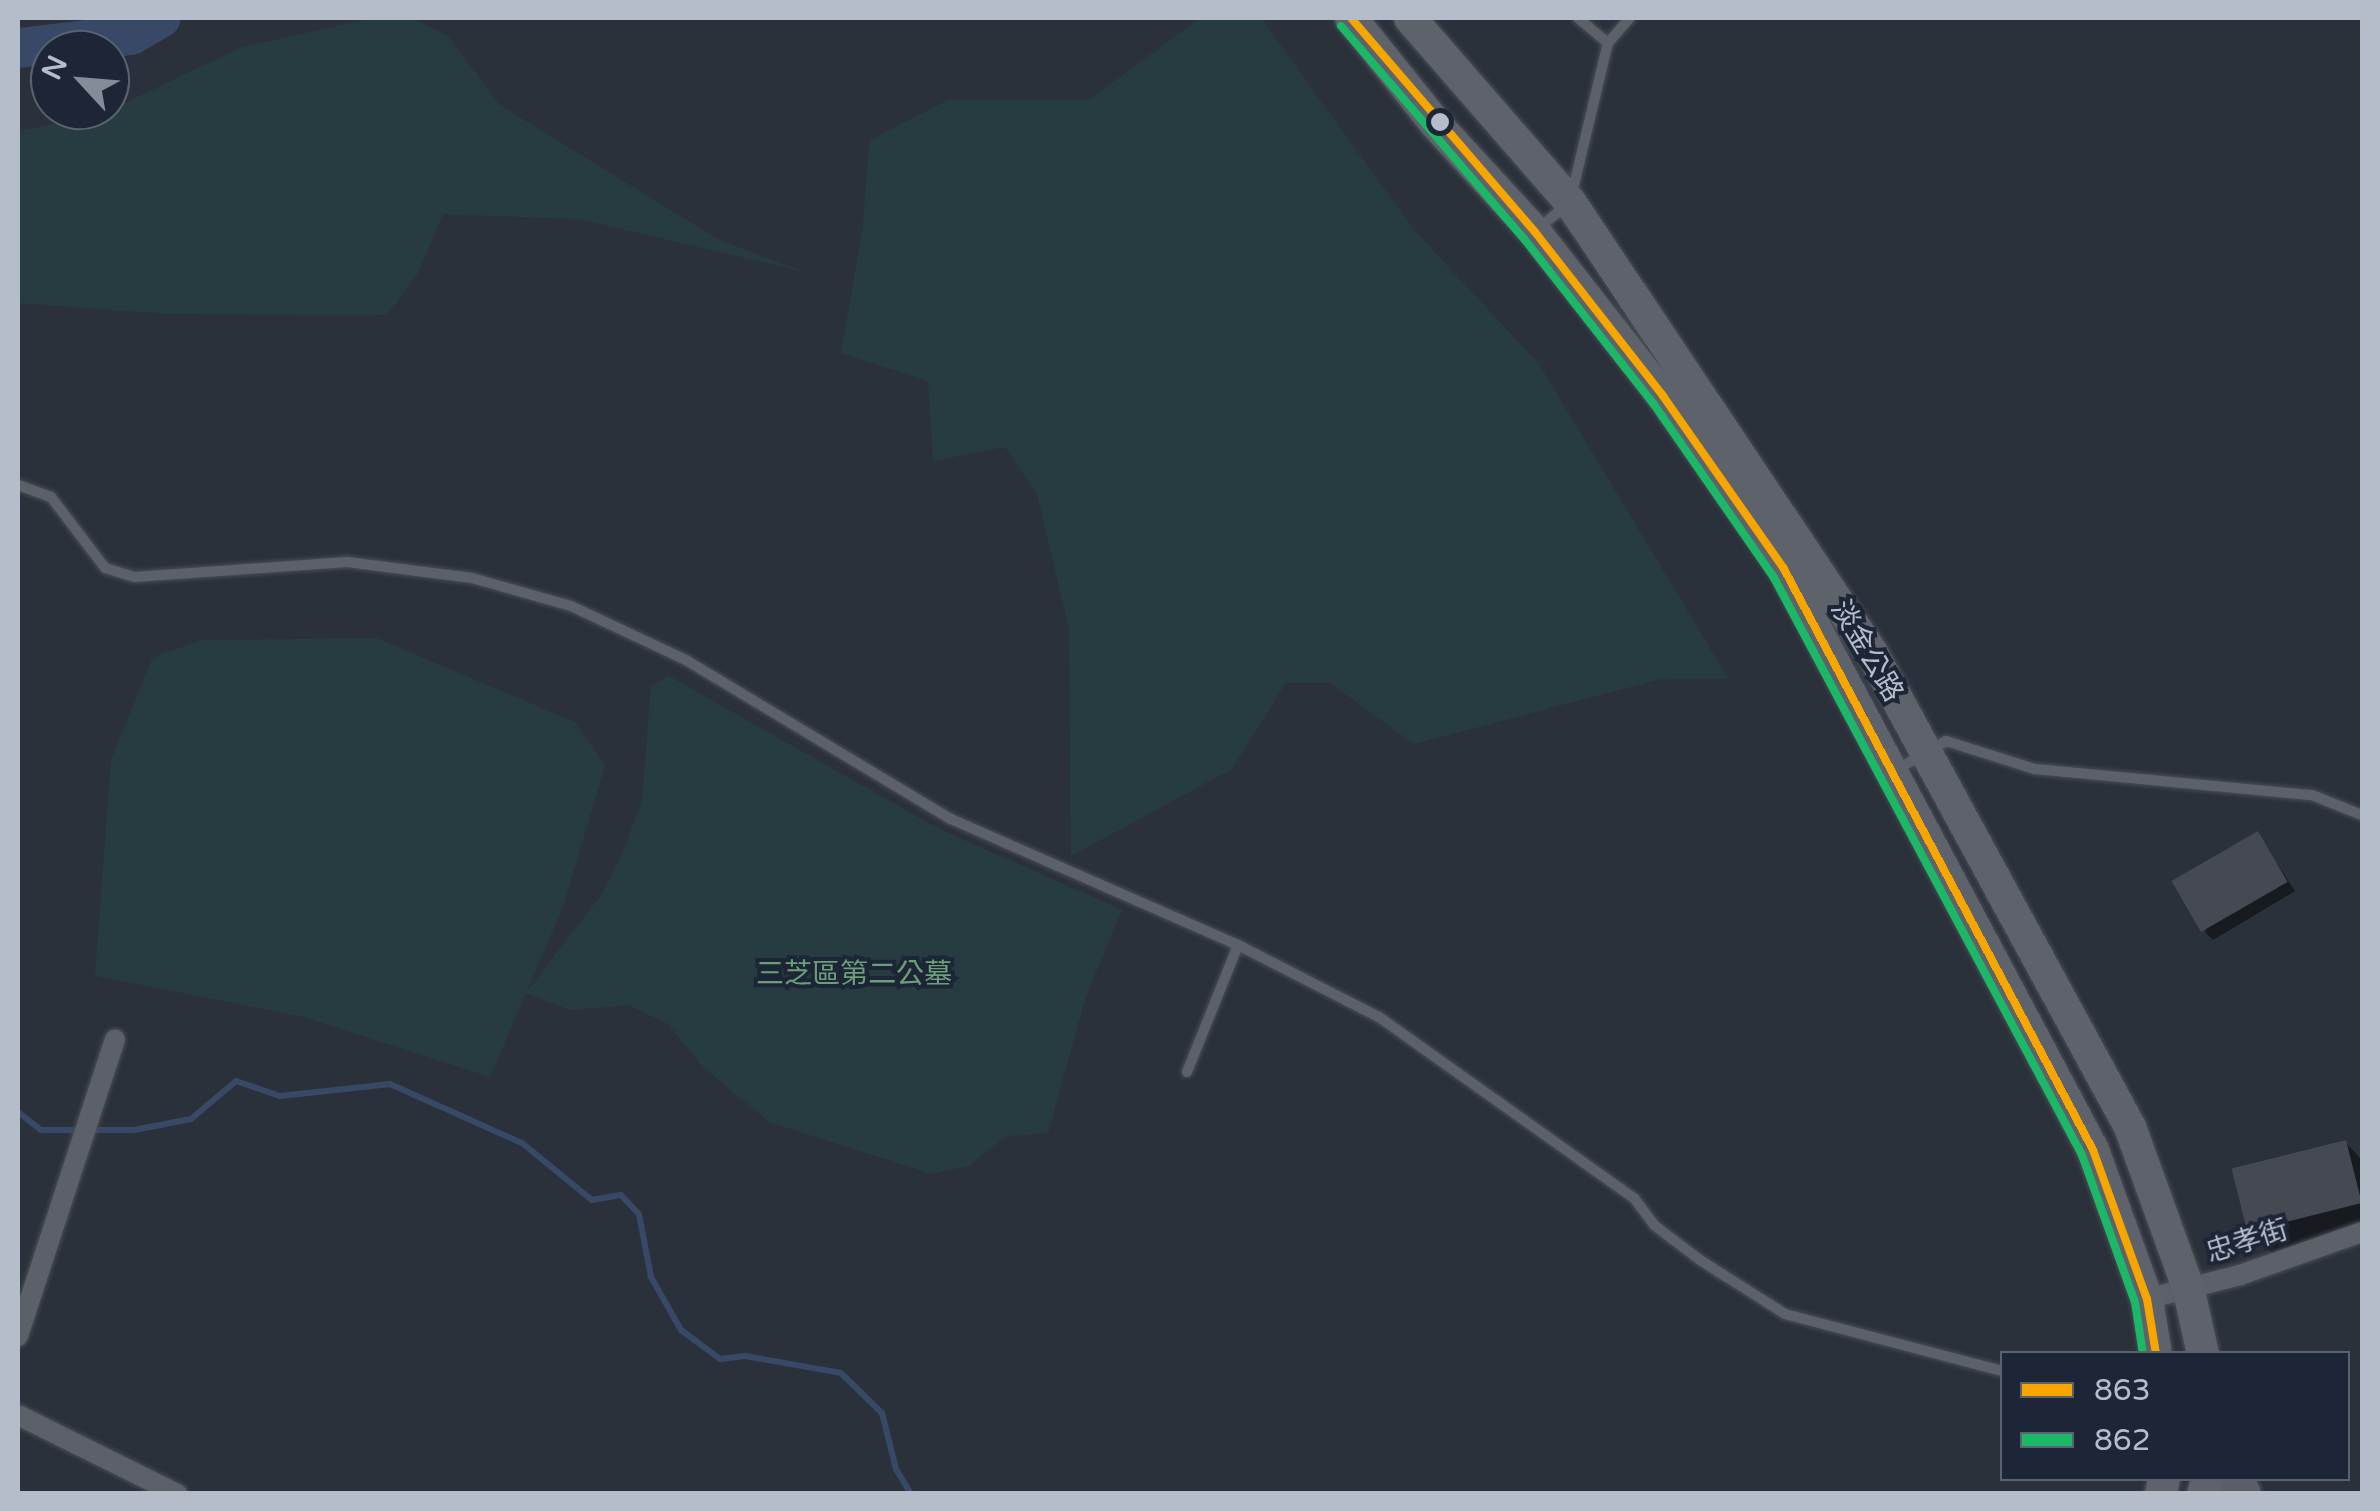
<!DOCTYPE html>
<html>
<head>
<meta charset="utf-8">
<style>
	body { margin:0 }
	#map { position:relative; width:2380px; height:1511px; overflow:hidden; background:#2b313b; font-family:"Varela Round","Noto Sans TC",sans-serif }
	div>[style] { position:absolute }
	.green>* { inset:0; background:#273c41 }
	.shadow>* { inset:0; background:#0007 }
	.stream>* { height:6px; margin:-3px; padding:0 3px; transform-origin:3px; border-radius:3px; background:#384967 }
	.river>* { height:40px; margin:-20px; padding:0 20px; transform-origin:20px; border-radius:20px; background:#384967 }
	.building>* { inset:0; background:#444952; transform-origin:0 0 }
	.roads { filter:drop-shadow(0 0 2px #494d55) drop-shadow(0 0 2px #494d55) }
	.lane>* { height:10px; margin:-5px; padding:0 5px; transform-origin:5px; border-radius:5px; background:#5c6068 }
	.street>* { height:20px; margin:-10px; padding:0 10px; transform-origin:10px; border-radius:10px; background:#5c6068 }
	.secondary>* { height:28px; margin:-14px; padding:0 14px; transform-origin:14px; border-radius:14px; background:#5a5e66 }
	.primary>* { height:32px; margin:-16px; padding:0 16px; transform-origin:16px; border-radius:16px; background:#5e626a }
	.bus-1>* { height:8px; margin:-4px; padding:0 4px; transform-origin:4px; border-radius:4px; background:#f7a600 }
	.bus-2>* { height:8px; margin:-4px; padding:0 4px; transform-origin:4px; border-radius:4px; background:#1ab867 }
	.dots>* { width:28px; height:28px; translate:-50% -50%; box-sizing:border-box; border:5px solid #1d2636; border-radius:50% }
	span { translate:-50% -50%; white-space:nowrap; text-align:center; line-height:1.15; -webkit-text-stroke:8px #1d2636; paint-order:stroke }
	.street-label { font-size:28px; color:#b5bdcb }
	.park-label { font-size:28px; color:#6b9e79 }
	.frame { position:absolute; inset:0; border:20px solid #b5bdcb; pointer-events:none }
	.legend { position:absolute; left:2000px; top:1351px; width:350px; height:130px; box-sizing:border-box; background:#1d2636; border:2px solid #5a6272; margin:0; padding:12px 18px; list-style:none; font-size:30px; color:#b5bdcb }
	.legend li { display:flex; align-items:center; gap:20px; height:50px }
	.legend b { width:50px; border:2px solid #5a6272 }
	.north { position:absolute; left:30px; top:30px; width:100px; height:100px; box-sizing:border-box; background:#1d2636; border:2px solid #5a6272; border-radius:50%; rotate:296deg; font-size:28px; font-weight:700; line-height:40px; text-align:center; color:#b5bdcb }
	.north::after { content:''; display:block; margin:auto; width:35px; height:45px; background:#858c99; clip-path:polygon(50% 0,100% 100%,50% 72%,0 100%) }
</style>
</head>
<body>
<div id="map">
	<div class="green">
		<i style="clip-path:polygon(375px 18px,411px 18px,448px 36px,500px 105px,719px 240px,805px 272px,579px 219px,443px 214px,417px 275px,387px 315px,170px 314px,18px 303px,18px 132px,110px 110px,242px 47px)"></i>
		<i style="clip-path:polygon(1200px 18px,1261px 18px,1414px 230px,1539px 364px,1728px 678px,1661px 679px,1414px 744px,1330px 683px,1286px 683px,1232px 769px,1071px 856px,1069px 629px,1037px 494px,1005px 447px,933px 461px,928px 381px,841px 353px,863px 226px,869px 141px,948px 100px,1089px 100px)"></i>
		<i style="clip-path:polygon(376px 638px,575px 722px,605px 766px,564px 904px,527px 991px,602px 894px,624px 850px,642px 799px,651px 686px,669px 676px,937px 828px,1122px 910px,1086px 996px,1048px 1133px,1006px 1136px,968px 1166px,932px 1174px,769px 1122px,704px 1068px,668px 1024px,628px 1005px,570px 1010px,526px 993px,490px 1077px,301px 1016px,95px 976px,111px 759px,153px 657px,203px 640px)"></i>
	</div>
	<div class="shadow">
		<i style="clip-path:polygon(2257px 834px,2295px 891px,2213px 940px,2205px 932px)"></i>
		<i style="clip-path:polygon(2346px 1143px,2362px 1160px,2362px 1225px,2275px 1256px,2258px 1239px)"></i>
	</div>
	<div class="stream">
		<i style="left:18px;top:1112px;width:29px;rotate:38deg"></i>
		<i style="left:41px;top:1130px;width:93px"></i>
		<i style="left:134px;top:1130px;width:58px;rotate:-10.9deg"></i>
		<i style="left:191px;top:1119px;width:59px;rotate:-40.2deg"></i>
		<i style="left:236px;top:1081px;width:46px;rotate:18.8deg"></i>
		<i style="left:280px;top:1096px;width:111px;rotate:-6.2deg"></i>
		<i style="left:390px;top:1084px;width:145px;rotate:24.1deg"></i>
		<i style="left:522px;top:1143px;width:90px;rotate:39.2deg"></i>
		<i style="left:592px;top:1200px;width:29px;rotate:-10deg"></i>
		<i style="left:621px;top:1195px;width:26px;rotate:47deg"></i>
		<i style="left:639px;top:1214px;width:64px;rotate:79.2deg"></i>
		<i style="left:651px;top:1277px;width:61px;rotate:60.5deg"></i>
		<i style="left:681px;top:1330px;width:49px;rotate:36.6deg"></i>
		<i style="left:720px;top:1359px;width:25px;rotate:-7deg"></i>
		<i style="left:745px;top:1356px;width:97px;rotate:10deg"></i>
		<i style="left:841px;top:1373px;width:57px;rotate:44.3deg"></i>
		<i style="left:882px;top:1413px;width:58px;rotate:76deg"></i>
		<i style="left:896px;top:1469px;width:29px;rotate:59deg"></i>
	</div>
	<div class="river">
		<i style="left:18px;top:48px;width:114px;rotate:-6.6deg"></i>
		<i style="left:131px;top:35px;width:34px;rotate:-30deg"></i>
	</div>
	<div class="building">
		<i style="left:2258px;top:831px;width:59px;height:100px;rotate:60deg"></i>
		<i style="left:2346px;top:1140px;width:65px;height:118px;rotate:76deg"></i>
	</div>
	<div class="roads">
		<div class="lane">
			<i style="left:1578px;top:18px;width:39px;rotate:40deg"></i>
			<i style="left:1538px;top:229px;width:42px;rotate:-40.2deg"></i>
			<i style="left:1570px;top:202px;width:163px;rotate:-76.6deg"></i>
			<i style="left:1608px;top:43px;width:33px;rotate:-49deg"></i>
			<i style="left:18px;top:485px;width:35px;rotate:20deg"></i>
			<i style="left:51px;top:497px;width:89px;rotate:52.7deg"></i>
			<i style="left:105px;top:568px;width:30px;rotate:17deg"></i>
			<i style="left:134px;top:577px;width:214px;rotate:-4deg"></i>
			<i style="left:347px;top:562px;width:126px;rotate:7.3deg"></i>
			<i style="left:472px;top:578px;width:103px;rotate:15.8deg"></i>
			<i style="left:571px;top:606px;width:127px;rotate:25.2deg"></i>
			<i style="left:686px;top:660px;width:309px;rotate:31deg"></i>
			<i style="left:951px;top:819px;width:313px;rotate:23.7deg"></i>
			<i style="left:1238px;top:945px;width:158px;rotate:27.1deg"></i>
			<i style="left:1379px;top:1017px;width:313px;rotate:35.4deg"></i>
			<i style="left:1634px;top:1198px;width:34px;rotate:53deg"></i>
			<i style="left:1654px;top:1225px;width:58px;rotate:37.3deg"></i>
			<i style="left:1700px;top:1260px;width:101px;rotate:32.4deg"></i>
			<i style="left:1785px;top:1314px;width:224px;rotate:14.7deg"></i>
			<i style="left:1896px;top:770px;width:58px;rotate:-30.1deg"></i>
			<i style="left:1946px;top:741px;width:93px;rotate:17.5deg"></i>
			<i style="left:2035px;top:769px;width:278px;rotate:5.4deg"></i>
			<i style="left:2312px;top:795px;width:54px;rotate:21.8deg"></i>
			<i style="left:1187px;top:1072px;width:137px;rotate:-68.1deg"></i>
		</div>
		<div class="street">
			<i style="left:2147px;top:1299px;width:96px;rotate:-14.5deg"></i>
			<i style="left:2240px;top:1275px;width:129px;rotate:-19.4deg"></i>
			<i style="left:18px;top:1336px;width:312px;rotate:-71.9deg"></i>
			<i style="left:18px;top:1415px;width:178px;rotate:26.4deg"></i>
		</div>
		<div class="secondary">
			<i style="left:2219px;top:1478px;width:17px;rotate:69deg"></i>
			<i style="left:2240px;top:1478px;width:17px;rotate:66deg"></i>
		</div>
		<div class="primary">
			<i style="left:1351px;top:18px;width:134px;rotate:51.3deg"></i>
			<i style="left:1435px;top:123px;width:148px;rotate:47.5deg"></i>
			<i style="left:1535px;top:232px;width:208px;rotate:52deg"></i>
			<i style="left:1663px;top:396px;width:211px;rotate:55deg"></i>
			<i style="left:1784px;top:569px;width:658px;rotate:61.99deg"></i>
			<i style="left:2093px;top:1150px;width:158px;rotate:70.1deg"></i>
			<i style="left:2147px;top:1299px;width:56px;rotate:80.7deg"></i>
			<i style="left:1410px;top:18px;width:244px;rotate:49deg"></i>
			<i style="left:1570px;top:202px;width:543px;rotate:56.19deg"></i>
			<i style="left:1872px;top:653px;width:540px;rotate:61.44deg"></i>
			<i style="left:2130px;top:1127px;width:170px;rotate:70.1deg"></i>
			<i style="left:2188px;top:1287px;width:69px;rotate:77.4deg"></i>
			<i style="left:2161px;top:1494px;width:16px;rotate:-79deg"></i>
			<i style="left:2203px;top:1494px;width:17px;rotate:-73deg"></i>
		</div>
	</div>
	<div class="bus-1">
		<i style="left:1351px;top:18px;width:282px;rotate:49.3deg"></i>
		<i style="left:1535px;top:232px;width:208px;rotate:52deg"></i>
		<i style="left:1663px;top:396px;width:211px;rotate:55deg"></i>
		<i style="left:1784px;top:569px;width:658px;rotate:61.99deg"></i>
		<i style="left:2093px;top:1150px;width:158px;rotate:70.1deg"></i>
		<i style="left:2147px;top:1299px;width:56px;rotate:80.7deg"></i>
	</div>
	<div class="bus-2">
		<i style="left:1341px;top:26px;width:282px;rotate:49.3deg"></i>
		<i style="left:1525px;top:240px;width:207px;rotate:51.9deg"></i>
		<i style="left:1653px;top:403px;width:211px;rotate:55.3deg"></i>
		<i style="left:1773px;top:576px;width:656px;rotate:61.91deg"></i>
		<i style="left:2082px;top:1155px;width:156px;rotate:70.2deg"></i>
		<i style="left:2135px;top:1302px;width:53px;rotate:81.3deg"></i>
	</div>
	<div class="dots">
		<i style="left:1440px;top:122px;background:#b5bdcb"></i>
	</div>
	<div class="street-label">
		<span style="left:1867px;top:651px;rotate:59deg">淡金公路</span>
		<span style="left:2247px;top:1241px;rotate:-17deg">忠孝街</span>
	</div>
	<div class="park-label">
		<span style="left:854px;top:974px">三芝區第二公墓</span>
	</div>
	<div class="frame"></div>
	<ul class="legend">
	<li><b style="height:12px;background:#f7a600"></b>863</li>
	<li><b style="height:12px;background:#1ab867"></b>862</li>
	</ul>
	<div class="north">N</div>
</div>
</body>
</html>
